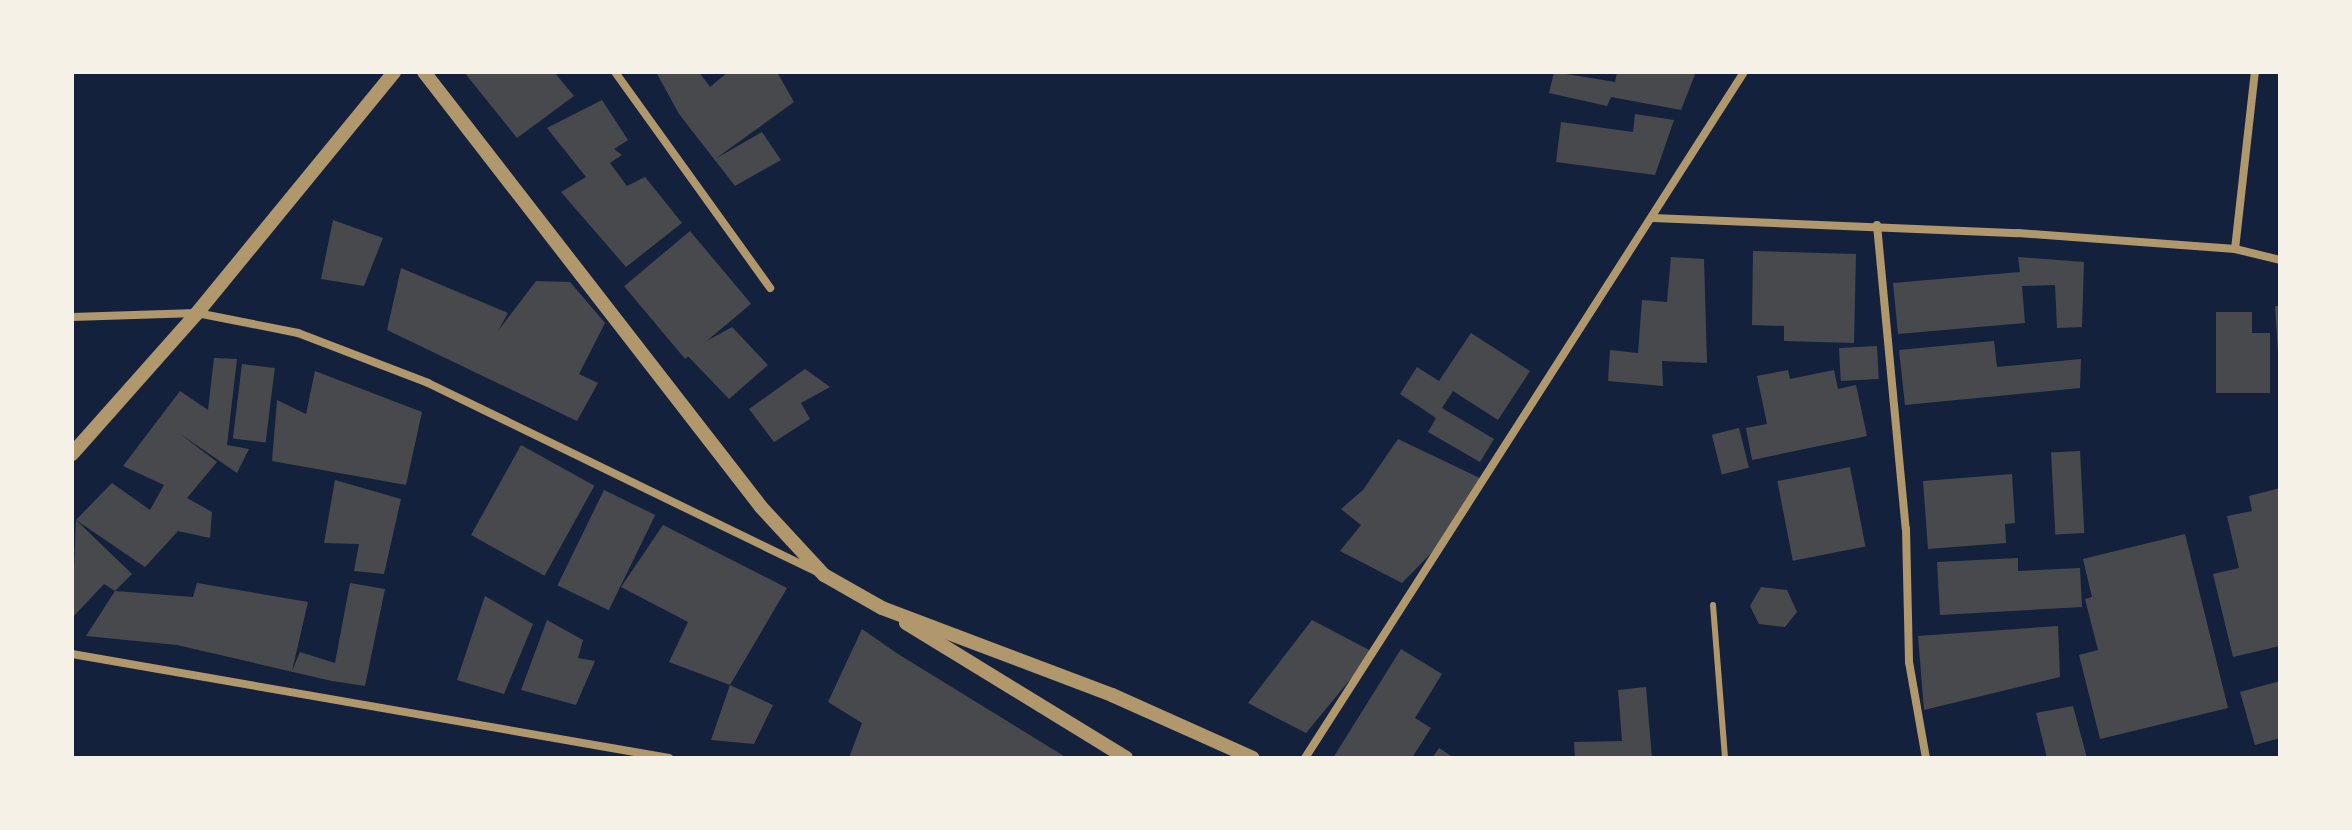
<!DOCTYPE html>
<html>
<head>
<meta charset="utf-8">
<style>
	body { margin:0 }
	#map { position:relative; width:2352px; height:830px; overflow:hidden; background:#14213d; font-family:Rubik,sans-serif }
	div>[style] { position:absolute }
	.building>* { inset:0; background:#48494c; transform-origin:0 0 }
	.service>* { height:6px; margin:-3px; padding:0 3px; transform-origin:3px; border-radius:3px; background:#b1986c }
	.minor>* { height:8px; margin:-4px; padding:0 4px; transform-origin:4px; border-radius:4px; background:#b1986c }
	.tertiary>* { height:14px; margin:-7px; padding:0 7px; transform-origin:7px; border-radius:7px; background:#b1986c }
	span { translate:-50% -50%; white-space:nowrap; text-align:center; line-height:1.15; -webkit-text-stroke:6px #f6f1e7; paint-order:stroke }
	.frame { position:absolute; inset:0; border:74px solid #f6f1e7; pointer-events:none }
</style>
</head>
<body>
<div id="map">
	<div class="building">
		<i style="clip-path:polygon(464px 72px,554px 72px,574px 96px,517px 138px)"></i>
		<i style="clip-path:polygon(656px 72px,699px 72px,710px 87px,728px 72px,777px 72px,794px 102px,715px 159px,762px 132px,781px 160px,735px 186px,679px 114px)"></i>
		<i style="clip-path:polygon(1554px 72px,1615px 82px,1617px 72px,1696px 72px,1681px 110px,1611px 97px,1607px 106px,1549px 93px)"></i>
		<i style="clip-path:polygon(602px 100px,628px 140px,614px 149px,622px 155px,610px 163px,627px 186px,645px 177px,682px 223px,626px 267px,561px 192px,586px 177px,547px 128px)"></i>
		<i style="clip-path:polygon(1635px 114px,1674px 120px,1655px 175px,1556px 162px,1561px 122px,1633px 132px)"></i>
		<i style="clip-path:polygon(333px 220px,383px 238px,364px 286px,321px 279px)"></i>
		<i style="left:690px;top:231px;width:95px;height:86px;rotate:50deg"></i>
		<i style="clip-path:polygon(1753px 251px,1856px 254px,1854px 343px,1784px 341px,1784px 326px,1752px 325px)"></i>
		<i style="clip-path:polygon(1671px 257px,1704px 259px,1707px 363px,1662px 361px,1663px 386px,1608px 381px,1610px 350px,1638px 353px,1642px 300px,1667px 302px)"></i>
		<i style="clip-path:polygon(2018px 257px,2084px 262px,2082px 327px,2057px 328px,2055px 285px,2022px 286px,2025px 323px,1898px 334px,1893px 283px,2020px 272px)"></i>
		<i style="clip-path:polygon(401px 268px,508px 313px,498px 331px,536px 281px,570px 282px,605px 323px,579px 374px,598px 383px,577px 421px,387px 330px)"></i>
		<i style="clip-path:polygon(2275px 306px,2280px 306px,2280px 353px,2278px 353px)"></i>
		<i style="clip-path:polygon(2216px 312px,2252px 312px,2252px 333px,2270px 333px,2270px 393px,2216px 393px)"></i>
		<i style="clip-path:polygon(732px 327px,768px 365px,729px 399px,685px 353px)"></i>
		<i style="clip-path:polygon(1471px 333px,1530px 371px,1498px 420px,1453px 391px,1442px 408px,1494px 439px,1480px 462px,1428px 432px,1436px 418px,1400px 394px,1417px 367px,1439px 381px)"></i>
		<i style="clip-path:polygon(1994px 341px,1997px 367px,2081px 359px,2080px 388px,1905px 405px,1899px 350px)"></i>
		<i style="left:1877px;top:346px;width:33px;height:38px;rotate:87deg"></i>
		<i style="clip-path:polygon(214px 358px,237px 359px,227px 445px,249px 449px,237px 473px,179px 433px,217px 462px,187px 498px,212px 512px,210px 538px,178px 531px,145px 567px,76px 520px,112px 483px,150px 510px,164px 485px,123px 466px,180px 391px,208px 410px)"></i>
		<i style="left:242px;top:364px;width:33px;height:75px;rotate:7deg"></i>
		<i style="clip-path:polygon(805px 369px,830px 387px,801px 403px,810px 419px,774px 442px,749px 409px)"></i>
		<i style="clip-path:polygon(1788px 370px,1790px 379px,1834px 370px,1838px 389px,1856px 385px,1867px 436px,1752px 460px,1746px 428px,1767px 424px,1757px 376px)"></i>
		<i style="clip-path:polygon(315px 371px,422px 412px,406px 485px,272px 461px,277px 400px,306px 414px)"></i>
		<i style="left:1739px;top:428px;width:41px;height:28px;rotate:76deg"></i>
		<i style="clip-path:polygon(1398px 439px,1484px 480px,1450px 534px,1402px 583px,1340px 551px,1361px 525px,1341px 509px,1363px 490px)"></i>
		<i style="left:521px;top:445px;width:84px;height:103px;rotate:29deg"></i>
		<i style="left:2080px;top:451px;width:82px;height:29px;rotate:87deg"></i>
		<i style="left:1850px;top:467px;width:81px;height:74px;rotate:79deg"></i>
		<i style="clip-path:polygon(2012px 474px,2015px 523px,2005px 524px,2006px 543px,1928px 549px,1923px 481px)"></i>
		<i style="clip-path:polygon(335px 480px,401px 499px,384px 574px,354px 571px,359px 544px,324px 543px)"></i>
		<i style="clip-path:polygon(2280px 488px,2280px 646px,2233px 657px,2213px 574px,2239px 568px,2227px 516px,2252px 511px,2249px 496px)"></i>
		<i style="left:604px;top:490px;width:57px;height:106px;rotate:26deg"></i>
		<i style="clip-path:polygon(76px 520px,132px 574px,115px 591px,104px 584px,72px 618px)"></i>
		<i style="clip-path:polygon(663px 525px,787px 588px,730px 685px,773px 705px,754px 744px,711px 740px,730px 685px,669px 662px,688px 622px,621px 587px)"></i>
		<i style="clip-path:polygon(2185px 534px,2228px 708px,2100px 739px,2079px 655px,2098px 650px,2085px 599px,2092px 597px,2083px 559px)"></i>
		<i style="clip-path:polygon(2018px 558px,2018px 571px,2080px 568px,2082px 607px,1940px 615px,1937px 562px)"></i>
		<i style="clip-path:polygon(197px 583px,308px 602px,292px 671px,300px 652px,335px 663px,350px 583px,385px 589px,365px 686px,332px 681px,177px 645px,86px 636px,115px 591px,193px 597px)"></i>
		<i style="clip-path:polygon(1761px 587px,1787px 590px,1797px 612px,1785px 627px,1759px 624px,1750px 606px)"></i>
		<i style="clip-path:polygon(485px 596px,533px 624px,504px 694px,457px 680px)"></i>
		<i style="clip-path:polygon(547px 620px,583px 640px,578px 658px,595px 661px,576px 705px,521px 690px)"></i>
		<i style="clip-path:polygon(1312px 620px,1373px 652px,1306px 733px,1248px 703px)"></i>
		<i style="clip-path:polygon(2058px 626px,2060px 677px,1924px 710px,1918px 636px)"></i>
		<i style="clip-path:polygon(862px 629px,898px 654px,1067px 758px,849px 758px,862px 723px,828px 702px)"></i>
		<i style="clip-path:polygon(1401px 649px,1442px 674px,1415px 718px,1431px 728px,1412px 758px,1333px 758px)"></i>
		<i style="clip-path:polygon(2280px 681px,2280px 738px,2255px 745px,2240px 692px)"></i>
		<i style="clip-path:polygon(1646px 687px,1652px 758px,1575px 758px,1574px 742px,1622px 741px,1618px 690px)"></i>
		<i style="clip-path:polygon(2073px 706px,2087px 758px,2047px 758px,2036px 713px)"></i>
		<i style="clip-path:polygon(1439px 748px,1454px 758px,1432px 758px)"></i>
	</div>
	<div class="service">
		<i style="left:1713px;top:605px;width:153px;rotate:85.5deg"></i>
	</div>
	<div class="minor">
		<i style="left:615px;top:72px;width:266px;rotate:54.3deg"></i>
		<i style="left:1653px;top:218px;width:365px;rotate:2.4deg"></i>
		<i style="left:2018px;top:233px;width:218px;rotate:4.2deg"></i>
		<i style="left:2235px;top:249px;width:46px;rotate:13.7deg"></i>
		<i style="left:1877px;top:225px;width:305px;rotate:84.6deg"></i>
		<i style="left:1906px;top:529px;width:133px;rotate:88.7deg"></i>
		<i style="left:1909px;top:662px;width:97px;rotate:80deg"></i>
		<i style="left:2235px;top:249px;width:178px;rotate:-83.6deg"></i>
		<i style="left:72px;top:317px;width:125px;rotate:-1.8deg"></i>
		<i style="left:197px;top:313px;width:103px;rotate:11.2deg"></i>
		<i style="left:298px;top:333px;width:139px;rotate:21deg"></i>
		<i style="left:428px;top:383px;width:431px;rotate:25.9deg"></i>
		<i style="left:72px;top:654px;width:606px;rotate:9.88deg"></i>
		<i style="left:1305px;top:758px;width:814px;rotate:-57.38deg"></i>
	</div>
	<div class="tertiary">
		<i style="left:424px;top:72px;width:550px;rotate:52.23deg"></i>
		<i style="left:761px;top:507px;width:93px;rotate:47.2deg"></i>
		<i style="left:824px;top:575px;width:67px;rotate:29.6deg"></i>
		<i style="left:882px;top:608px;width:246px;rotate:20.7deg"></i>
		<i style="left:1112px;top:695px;width:154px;rotate:24.1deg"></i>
		<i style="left:72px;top:454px;width:188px;rotate:-48.4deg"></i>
		<i style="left:197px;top:313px;width:311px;rotate:-50.7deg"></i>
		<i style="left:906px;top:623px;width:258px;rotate:31.5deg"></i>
	</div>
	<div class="frame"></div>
</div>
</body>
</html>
